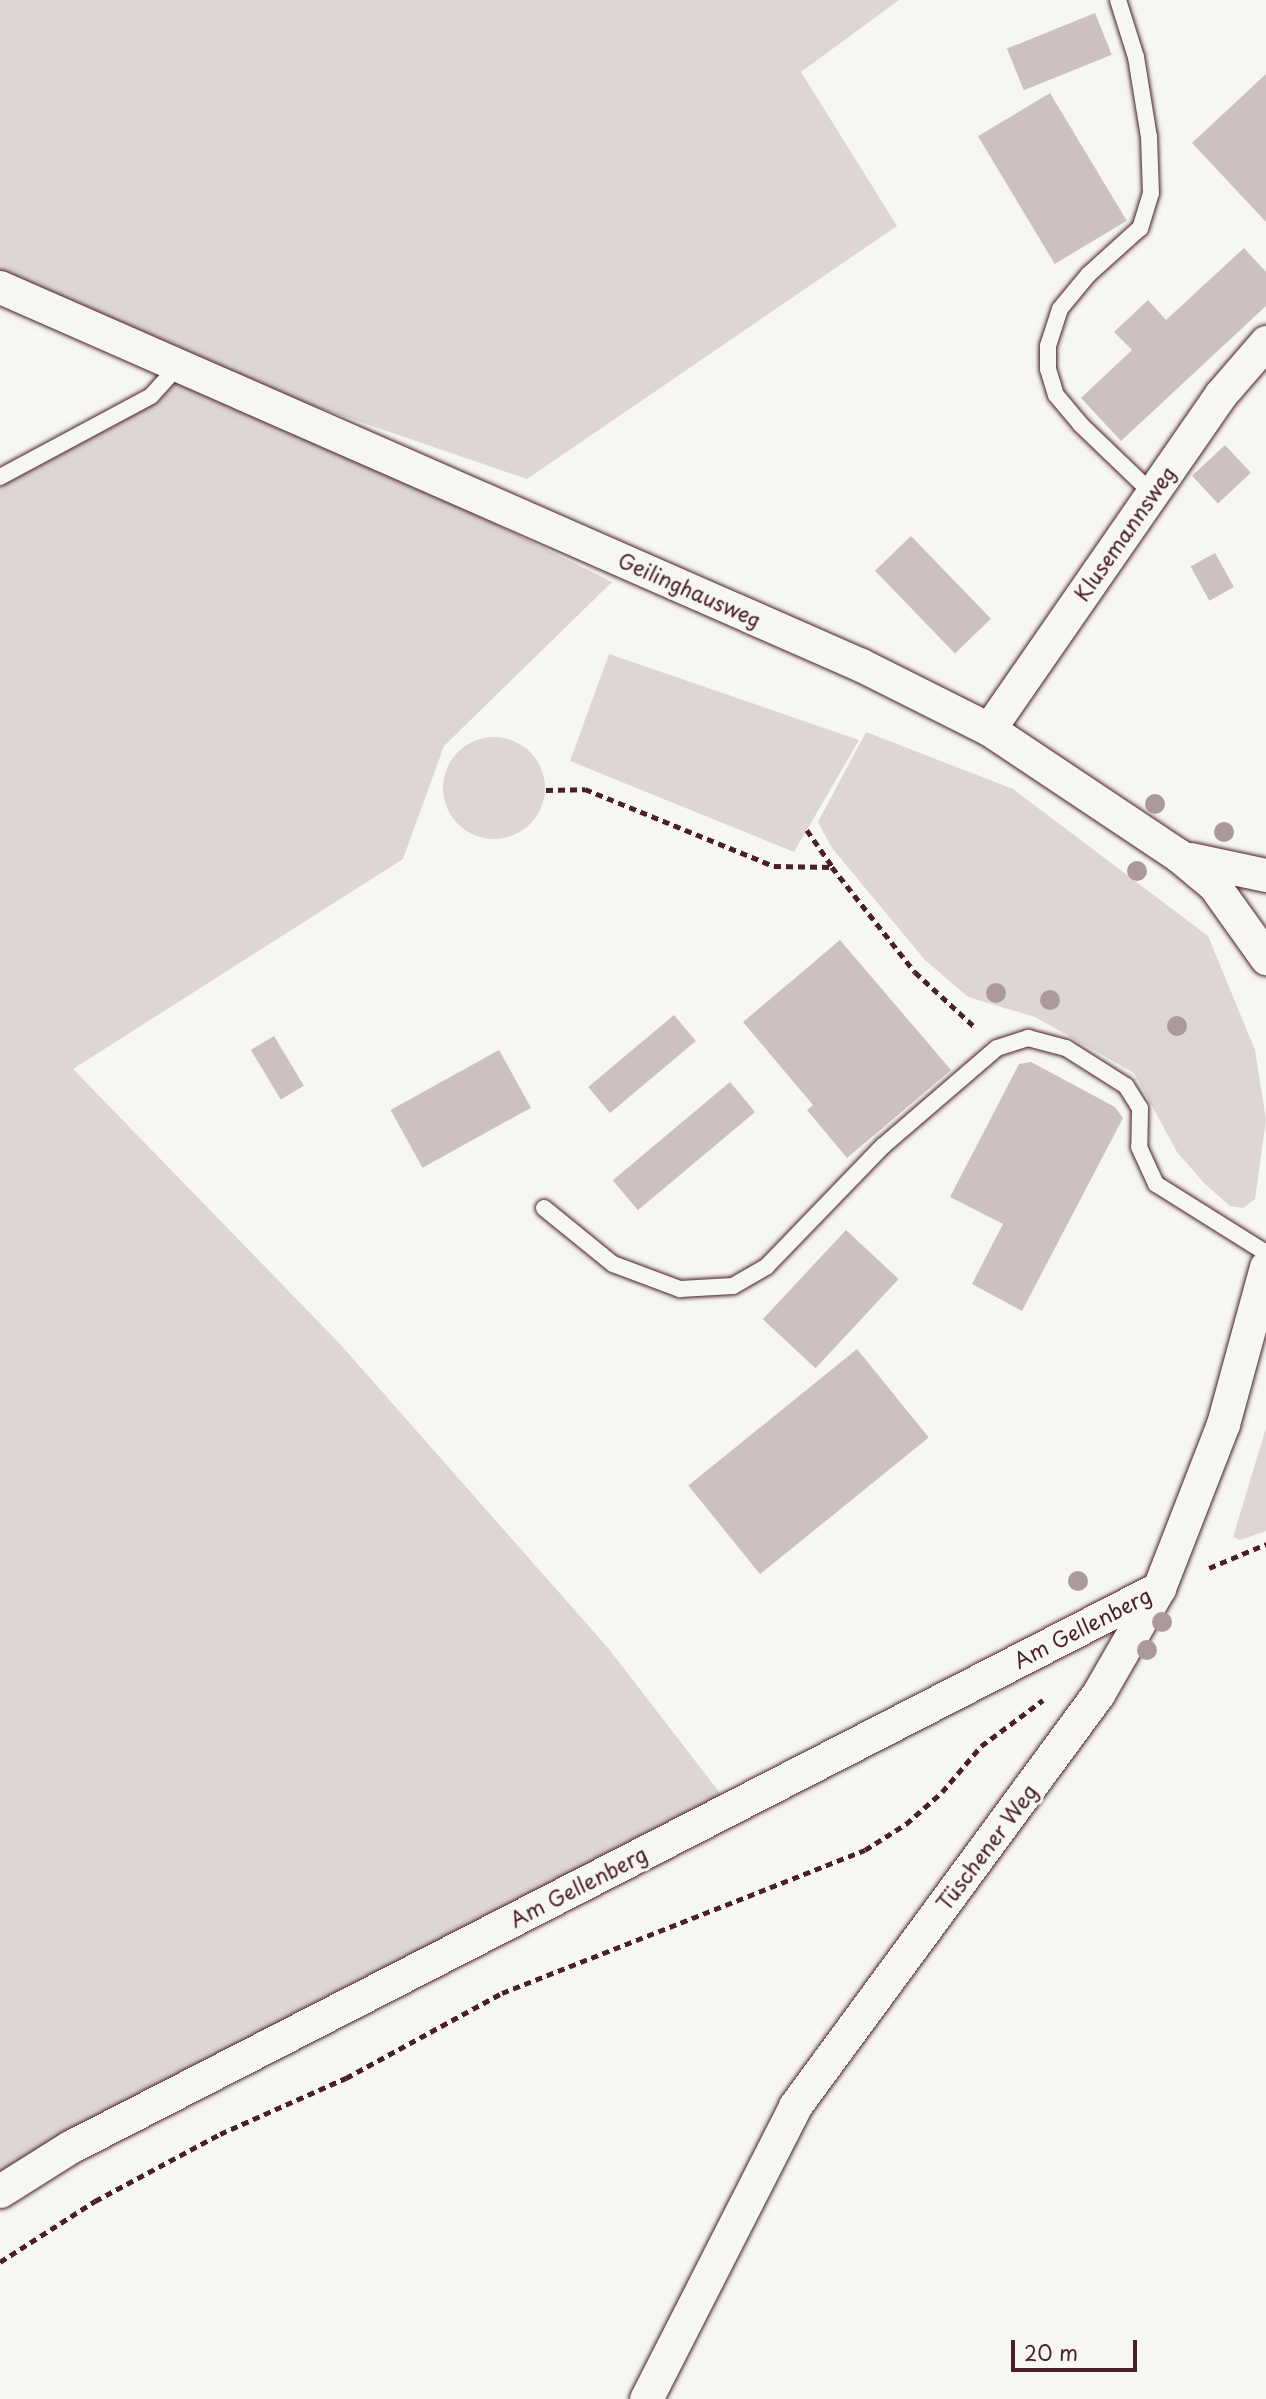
<!DOCTYPE html>
<html>
<head>
<meta charset="utf-8">
<style>
	body { margin:0 }
	#map { position:relative; width:1266px; height:2399px; overflow:hidden; background:#f6f6f2; font-family:"Playpen Sans",sans-serif }
	div>[style] { position:absolute }
	.green>* { inset:0; background:#ddd6d5 }
	.round { border-radius:50% }
	.building>* { inset:0; background:#ccc1c0; transform-origin:0 0 }
	.path>* { height:4.5px; margin-top:-2.25px; transform-origin:0; background:repeating-linear-gradient(90deg,#4a1f2b 0 7px,transparent 0 12px) }
	.roads { filter:drop-shadow(0 0 2px #4a1f2b) drop-shadow(0 0 2px #4a1f2b) }
	.lane>* { height:16px; margin:-8px; padding:0 8px; transform-origin:8px; border-radius:8px; background:#f6f6f2 }
	.street>* { height:33px; margin:-16.5px; padding:0 16.5px; transform-origin:16.5px; border-radius:16.5px; background:#f6f6f2 }
	.trees>* { width:20px; height:20px; margin:-10px; border-radius:50%; background:#ac999c }
	span { translate:-50% -50%; white-space:nowrap; text-align:center; line-height:1.15; -webkit-text-stroke:6px #f6f6f2; paint-order:stroke }
	.street-label { font-size:21px; color:#4a1f2b }
	.scale { position:absolute; left:1011px; top:2340px; width:126px; height:32px; box-sizing:border-box; border:4px solid #4a1f2b; border-top:0; padding-left:9px; font-size:21px; line-height:24px; white-space:nowrap; color:#4a1f2b; -webkit-text-stroke:5px #f6f6f2; paint-order:stroke }
</style>
</head>
<body>
<div id="map">
	<div class="green">
		<i style="clip-path:polygon(0 0,899px 0,801px 72px,897px 226px,527px 479px,180px 360px,0 284px)"></i>
		<i style="clip-path:polygon(186px 370px,612px 582px,444px 746px,403px 859px,73px 1069px,340px 1344px,608px 1648px,727px 1802px,0 2182px,0 487px,159px 401px)"></i>
		<i style="clip-path:polygon(609px 654px,859px 740px,794px 852px,570px 761px)"></i>
		<i style="clip-path:polygon(866px 732px,1013px 789px,1208px 936px,1255px 1050px,1266px 1120px,1255px 1199px,1243px 1208px,1230px 1206px,1204px 1183px,1177px 1152px,1134px 1073px,1035px 1017px,968px 997px,925px 960px,832px 848px,818px 822px)"></i>
		<i class="round" style="left:443px;top:737px;width:102px;height:102px"></i>
		<i style="clip-path:polygon(1266px 1428px,1266px 1531px,1240px 1540px,1233px 1537px)"></i>
	</div>
	<div class="building">
		<i style="left:1095px;top:13px;width:45px;height:95px;rotate:68deg"></i>
		<i style="clip-path:polygon(1266px 74px,1266px 222px,1192px 143px)"></i>
		<i style="left:1050px;top:93px;width:149px;height:84px;rotate:59deg"></i>
		<i style="clip-path:polygon(1244px 248px,1266px 272px,1266px 306px,1121px 441px,1081px 398px,1132px 350px,1114px 332px,1148px 300px,1166px 320px)"></i>
		<i style="left:1225px;top:445px;width:38px;height:45px;rotate:47deg"></i>
		<i style="left:911px;top:536px;width:115px;height:50px;rotate:46deg"></i>
		<i style="left:1215px;top:553px;width:39px;height:28px;rotate:61deg"></i>
		<i style="clip-path:polygon(840px 940px,951px 1070px,847px 1158px,807px 1110px,813px 1105px,743px 1022px)"></i>
		<i style="left:674px;top:1015px;width:34px;height:112px;rotate:50deg"></i>
		<i style="left:274px;top:1036px;width:58px;height:27px;rotate:59deg"></i>
		<i style="left:499px;top:1050px;width:66px;height:124px;rotate:61deg"></i>
		<i style="clip-path:polygon(1031px 1062px,1115px 1107px,1123px 1118px,1022px 1311px,972px 1284px,1003px 1224px,950px 1197px,1019px 1064px)"></i>
		<i style="left:730px;top:1082px;width:39px;height:153px;rotate:50deg"></i>
		<i style="left:846px;top:1230px;width:72px;height:122px;rotate:43deg"></i>
		<i style="left:857px;top:1349px;width:114px;height:217px;rotate:51deg"></i>
	</div>
	<div class="path">
		<i style="left:546px;top:790px;width:39px;rotate:-1deg"></i>
		<i style="left:585px;top:789px;width:204px;rotate:22.2deg"></i>
		<i style="left:774px;top:866px;width:58px;rotate:1deg"></i>
		<i style="left:832px;top:867px;width:134px;rotate:51.7deg"></i>
		<i style="left:915px;top:972px;width:83px;rotate:42.6deg"></i>
		<i style="left:807px;top:830px;width:44px;rotate:55.2deg"></i>
		<i style="left:1209px;top:1568px;width:62px;rotate:-22.8deg"></i>
		<i style="left:0;top:2262px;width:113px;rotate:-32.7deg"></i>
		<i style="left:95px;top:2201px;width:142px;rotate:-28.2deg"></i>
		<i style="left:220px;top:2134px;width:138px;rotate:-24deg"></i>
		<i style="left:346px;top:2078px;width:178px;rotate:-28.6deg"></i>
		<i style="left:502px;top:1993px;width:390px;rotate:-21.5deg"></i>
		<i style="left:865px;top:1850px;width:49px;rotate:-32.4deg"></i>
		<i style="left:906px;top:1824px;width:48px;rotate:-41.6deg"></i>
		<i style="left:942px;top:1792px;width:60px;rotate:-49.7deg"></i>
		<i style="left:981px;top:1746px;width:77px;rotate:-36.6deg"></i>
	</div>
	<div class="roads">
		<div class="lane">
			<i style="left:1118px;top:0;width:60px;rotate:72.5deg"></i>
			<i style="left:1136px;top:57px;width:81px;rotate:80.8deg"></i>
			<i style="left:1149px;top:137px;width:56px;rotate:88deg"></i>
			<i style="left:1151px;top:193px;width:37px;rotate:107deg"></i>
			<i style="left:1140px;top:228px;width:70px;rotate:137.9deg"></i>
			<i style="left:1088px;top:275px;width:44px;rotate:129.5deg"></i>
			<i style="left:1060px;top:309px;width:39px;rotate:108deg"></i>
			<i style="left:1048px;top:346px;width:23px;rotate:90deg"></i>
			<i style="left:1048px;top:369px;width:27px;rotate:73deg"></i>
			<i style="left:1056px;top:395px;width:38px;rotate:50deg"></i>
			<i style="left:1080px;top:424px;width:100px;rotate:43.8deg"></i>
			<i style="left:0;top:477px;width:171px;rotate:-28.2deg"></i>
			<i style="left:151px;top:396px;width:43px;rotate:-47.8deg"></i>
			<i style="left:544px;top:1208px;width:89px;rotate:39.1deg"></i>
			<i style="left:613px;top:1264px;width:72px;rotate:20.5deg"></i>
			<i style="left:680px;top:1289px;width:53px;rotate:-3.2deg"></i>
			<i style="left:733px;top:1286px;width:39px;rotate:-30deg"></i>
			<i style="left:767px;top:1266px;width:167px;rotate:-46deg"></i>
			<i style="left:883px;top:1146px;width:150px;rotate:-40.7deg"></i>
			<i style="left:997px;top:1048px;width:33px;rotate:-18deg"></i>
			<i style="left:1028px;top:1038px;width:39px;rotate:15deg"></i>
			<i style="left:1066px;top:1048px;width:71px;rotate:32.3deg"></i>
			<i style="left:1126px;top:1086px;width:26px;rotate:58deg"></i>
			<i style="left:1140px;top:1108px;width:39px;rotate:91deg"></i>
			<i style="left:1139px;top:1147px;width:41px;rotate:65.3deg"></i>
			<i style="left:1156px;top:1184px;width:130px;rotate:32.1deg"></i>
		</div>
		<div class="street">
			<i style="left:0;top:287px;width:940px;rotate:23.7deg"></i>
			<i style="left:861px;top:665px;width:143px;rotate:26.6deg"></i>
			<i style="left:989px;top:729px;width:227px;rotate:33.7deg"></i>
			<i style="left:1178px;top:855px;width:47px;rotate:39.8deg"></i>
			<i style="left:1214px;top:885px;width:90px;rotate:54.5deg"></i>
			<i style="left:989px;top:729px;width:407px;rotate:-55.3deg"></i>
			<i style="left:1221px;top:394px;width:69px;rotate:-49.1deg"></i>
			<i style="left:1190px;top:859px;width:78px;rotate:11.9deg"></i>
			<i style="left:0;top:2191px;width:83px;rotate:-32.2deg"></i>
			<i style="left:70px;top:2147px;width:1224px;rotate:-27.17deg"></i>
			<i style="left:646px;top:2399px;width:329px;rotate:-63deg"></i>
			<i style="left:795px;top:2106px;width:511px;rotate:-53.67deg"></i>
			<i style="left:1098px;top:1694px;width:122px;rotate:-60.1deg"></i>
			<i style="left:1159px;top:1588px;width:176px;rotate:-68.7deg"></i>
			<i style="left:1223px;top:1424px;width:163px;rotate:-74.7deg"></i>
		</div>
	</div>
	<div class="trees">
		<i style="left:1155px;top:804px"></i>
		<i style="left:1224px;top:832px"></i>
		<i style="left:1137px;top:871px"></i>
		<i style="left:996px;top:993px"></i>
		<i style="left:1050px;top:1000px"></i>
		<i style="left:1177px;top:1026px"></i>
		<i style="left:1078px;top:1581px"></i>
		<i style="left:1162px;top:1622px"></i>
		<i style="left:1147px;top:1650px"></i>
	</div>
	<div class="street-label">
		<span style="left:1124px;top:533px;rotate:-55deg">Klusemannsweg</span>
		<span style="left:690px;top:589px;rotate:24deg">Geilinghausweg</span>
		<span style="left:1082px;top:1627px;rotate:-27deg">Am Gellenberg</span>
		<span style="left:986px;top:1847px;rotate:-53deg">Tüschener Weg</span>
		<span style="left:578px;top:1886px;rotate:-27deg">Am Gellenberg</span>
	</div>
	<div class="scale">20 m</div>
</div>
</body>
</html>
